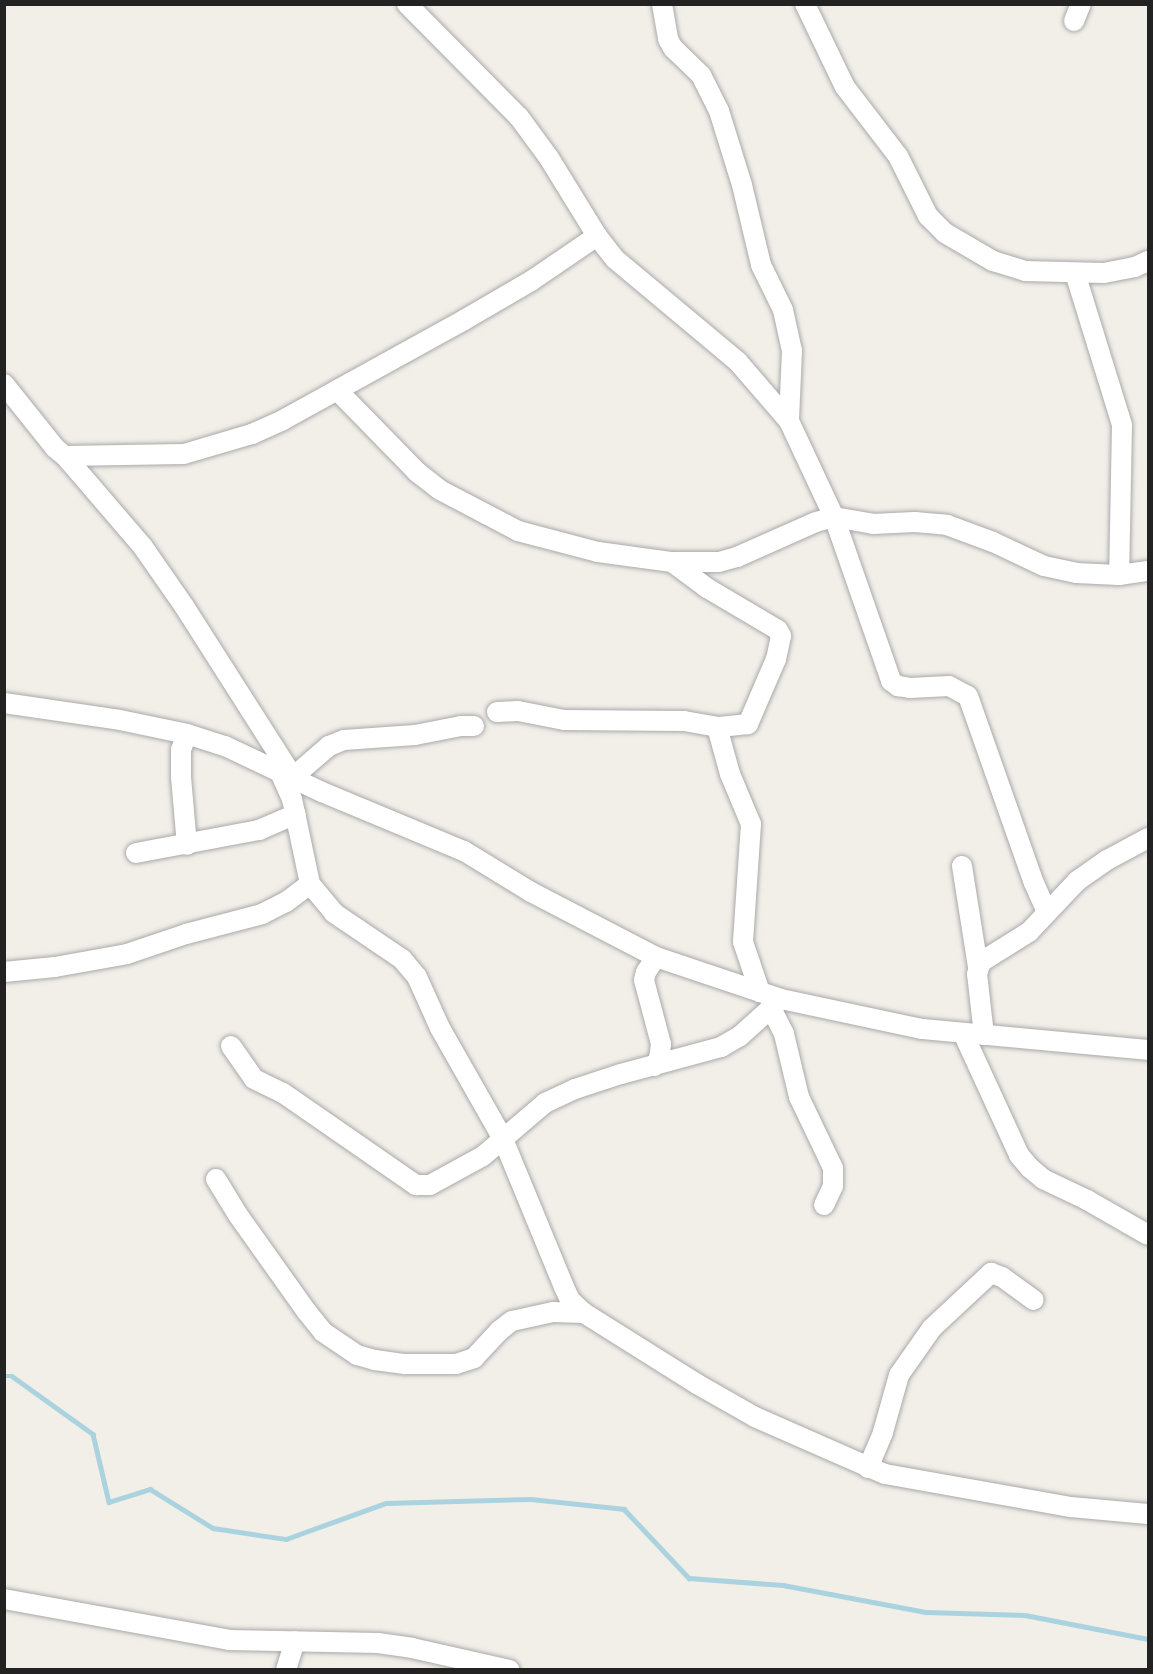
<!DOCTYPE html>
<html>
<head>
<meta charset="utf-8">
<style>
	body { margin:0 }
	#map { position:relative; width:1153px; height:1674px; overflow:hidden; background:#f2efe9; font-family:"Space Grotesk",sans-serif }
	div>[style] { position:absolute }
	.stream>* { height:4.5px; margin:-2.25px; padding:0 2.25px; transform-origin:2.25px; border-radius:2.25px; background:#aad3df }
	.roads { filter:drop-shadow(0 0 2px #a9a9a9) drop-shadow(0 0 2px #a9a9a9) }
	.minor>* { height:20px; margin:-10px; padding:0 10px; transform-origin:10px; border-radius:10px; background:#fff }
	span { translate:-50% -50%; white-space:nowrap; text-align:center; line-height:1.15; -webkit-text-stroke:4.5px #fff; paint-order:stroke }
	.frame { position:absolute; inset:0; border:6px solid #222; pointer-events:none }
</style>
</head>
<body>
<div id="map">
	<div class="stream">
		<i style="left:4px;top:1376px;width:8px"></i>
		<i style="left:12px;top:1376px;width:100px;rotate:35.6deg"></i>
		<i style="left:93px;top:1434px;width:70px;rotate:76.8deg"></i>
		<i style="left:109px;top:1502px;width:43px;rotate:-17.6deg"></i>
		<i style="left:150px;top:1489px;width:74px;rotate:31.8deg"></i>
		<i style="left:213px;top:1528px;width:74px;rotate:8.6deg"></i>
		<i style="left:286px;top:1539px;width:106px;rotate:-19.8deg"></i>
		<i style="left:386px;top:1503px;width:145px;rotate:-1.6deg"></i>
		<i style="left:531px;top:1499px;width:94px;rotate:6.1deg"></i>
		<i style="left:624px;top:1509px;width:95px;rotate:46.7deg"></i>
		<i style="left:689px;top:1578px;width:94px;rotate:4.3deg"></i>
		<i style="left:783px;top:1585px;width:146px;rotate:10.7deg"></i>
		<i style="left:926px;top:1612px;width:99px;rotate:1.7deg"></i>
		<i style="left:1025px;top:1615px;width:125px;rotate:11deg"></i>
	</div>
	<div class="roads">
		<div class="minor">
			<i style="left:407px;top:4px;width:159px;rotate:45.3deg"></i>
			<i style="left:519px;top:117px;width:51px;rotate:53.8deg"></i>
			<i style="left:549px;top:158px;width:92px;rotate:58.4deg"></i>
			<i style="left:597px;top:236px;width:29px;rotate:52deg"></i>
			<i style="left:615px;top:259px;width:160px;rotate:39.9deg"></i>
			<i style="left:738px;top:362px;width:78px;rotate:49.2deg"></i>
			<i style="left:789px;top:421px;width:106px;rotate:64.9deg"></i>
			<i style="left:834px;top:517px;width:174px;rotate:70.8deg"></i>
			<i style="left:891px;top:681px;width:9px;rotate:36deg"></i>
			<i style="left:898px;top:686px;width:12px;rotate:9deg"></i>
			<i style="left:910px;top:688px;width:39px;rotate:-3deg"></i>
			<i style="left:949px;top:686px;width:21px;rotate:28deg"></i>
			<i style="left:968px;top:696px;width:198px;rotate:70.6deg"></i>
			<i style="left:1034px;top:883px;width:32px;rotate:66deg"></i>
			<i style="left:662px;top:4px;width:36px;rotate:80deg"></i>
			<i style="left:668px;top:39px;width:10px;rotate:61deg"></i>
			<i style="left:673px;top:48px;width:39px;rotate:44deg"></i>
			<i style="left:701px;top:75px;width:40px;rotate:63.4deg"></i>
			<i style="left:719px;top:111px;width:77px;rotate:72.7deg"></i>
			<i style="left:742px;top:185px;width:82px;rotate:76.6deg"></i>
			<i style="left:761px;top:265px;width:50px;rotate:63.9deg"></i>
			<i style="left:783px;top:310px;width:42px;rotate:77.6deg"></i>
			<i style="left:792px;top:351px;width:70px;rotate:92.5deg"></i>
			<i style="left:805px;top:4px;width:92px;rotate:64.3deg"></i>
			<i style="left:845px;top:87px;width:87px;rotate:52.5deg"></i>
			<i style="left:898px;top:156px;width:67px;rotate:63.4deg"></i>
			<i style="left:928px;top:216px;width:24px;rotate:45deg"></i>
			<i style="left:945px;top:233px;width:56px;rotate:30.3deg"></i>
			<i style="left:993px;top:261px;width:34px;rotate:17deg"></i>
			<i style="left:1025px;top:271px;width:79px;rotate:1.5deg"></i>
			<i style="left:1104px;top:273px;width:32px;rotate:-11deg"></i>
			<i style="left:1135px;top:267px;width:14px;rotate:-25deg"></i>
			<i style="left:1074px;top:21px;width:18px;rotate:-68deg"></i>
			<i style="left:1075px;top:273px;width:159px;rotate:72.8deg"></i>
			<i style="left:1122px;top:425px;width:150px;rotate:91.1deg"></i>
			<i style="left:4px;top:384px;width:82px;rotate:51.4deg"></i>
			<i style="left:55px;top:448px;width:13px;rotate:39deg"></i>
			<i style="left:65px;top:456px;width:120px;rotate:49.4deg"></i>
			<i style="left:143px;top:547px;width:72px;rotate:55.2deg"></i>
			<i style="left:184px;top:606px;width:203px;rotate:57.5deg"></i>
			<i style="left:293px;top:777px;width:48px;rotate:-40.7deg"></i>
			<i style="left:329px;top:746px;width:16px;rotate:-22deg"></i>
			<i style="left:344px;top:740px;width:71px;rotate:-4deg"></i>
			<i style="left:415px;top:735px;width:47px;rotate:-11.1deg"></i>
			<i style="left:461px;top:726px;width:13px"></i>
			<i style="left:337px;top:390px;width:115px;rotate:45.7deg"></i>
			<i style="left:417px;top:472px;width:29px;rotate:38deg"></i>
			<i style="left:440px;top:490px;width:88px;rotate:27.7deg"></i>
			<i style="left:518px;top:531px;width:83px;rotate:14.7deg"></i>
			<i style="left:598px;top:552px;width:75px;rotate:7.7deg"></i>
			<i style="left:672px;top:562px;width:47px"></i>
			<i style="left:719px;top:562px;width:19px;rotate:-16deg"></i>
			<i style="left:737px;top:557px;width:86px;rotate:-23.9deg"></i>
			<i style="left:816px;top:522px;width:19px;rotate:-16deg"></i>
			<i style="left:834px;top:517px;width:40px;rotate:10deg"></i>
			<i style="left:873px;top:524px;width:42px;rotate:-2.7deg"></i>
			<i style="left:915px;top:522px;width:32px;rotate:5deg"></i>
			<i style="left:947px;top:525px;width:49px;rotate:20.3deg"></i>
			<i style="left:993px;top:542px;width:56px;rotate:25.2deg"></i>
			<i style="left:1044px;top:566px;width:33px;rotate:12deg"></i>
			<i style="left:1076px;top:573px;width:43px;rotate:2.7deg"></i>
			<i style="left:1119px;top:575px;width:29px;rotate:-8deg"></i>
			<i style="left:65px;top:456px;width:119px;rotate:-1deg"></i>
			<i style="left:184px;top:454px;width:71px;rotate:-16.4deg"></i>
			<i style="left:252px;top:434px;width:34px;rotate:-24deg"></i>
			<i style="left:283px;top:420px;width:207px;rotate:-28.9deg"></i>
			<i style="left:464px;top:320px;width:78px;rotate:-30.2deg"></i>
			<i style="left:531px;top:281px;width:80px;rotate:-34.3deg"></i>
			<i style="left:672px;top:562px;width:44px;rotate:36.6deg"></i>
			<i style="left:707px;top:588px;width:82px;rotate:30.6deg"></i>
			<i style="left:778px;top:630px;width:7px;rotate:63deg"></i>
			<i style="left:781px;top:636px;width:24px;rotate:102deg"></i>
			<i style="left:776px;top:659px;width:71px;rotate:113.3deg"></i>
			<i style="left:748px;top:724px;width:31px;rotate:174deg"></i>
			<i style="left:4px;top:703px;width:117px;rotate:8.3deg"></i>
			<i style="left:120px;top:720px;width:68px;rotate:11.8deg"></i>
			<i style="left:187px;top:734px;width:40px;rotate:18deg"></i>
			<i style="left:225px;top:746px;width:107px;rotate:25.4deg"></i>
			<i style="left:322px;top:792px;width:154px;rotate:22.6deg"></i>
			<i style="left:464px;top:851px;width:79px;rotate:31.5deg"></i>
			<i style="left:531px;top:892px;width:141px;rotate:27.5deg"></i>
			<i style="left:656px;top:957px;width:132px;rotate:18.6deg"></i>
			<i style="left:781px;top:999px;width:144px;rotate:12deg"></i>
			<i style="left:922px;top:1029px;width:227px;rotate:5.3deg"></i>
			<i style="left:497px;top:712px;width:21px;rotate:-3deg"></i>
			<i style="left:518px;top:711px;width:47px;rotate:11.1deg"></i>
			<i style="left:564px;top:720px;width:120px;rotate:0.5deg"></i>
			<i style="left:684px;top:721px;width:34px;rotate:10deg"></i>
			<i style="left:717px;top:727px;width:49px;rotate:74.5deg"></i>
			<i style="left:730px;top:774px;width:54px;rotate:67.2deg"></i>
			<i style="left:751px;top:824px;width:118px;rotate:93.9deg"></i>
			<i style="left:743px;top:942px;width:53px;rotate:71.2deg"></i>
			<i style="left:187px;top:734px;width:17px;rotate:111deg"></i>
			<i style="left:181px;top:750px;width:27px;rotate:90deg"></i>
			<i style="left:181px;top:777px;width:68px;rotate:85deg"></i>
			<i style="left:279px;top:770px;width:32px;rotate:66deg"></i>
			<i style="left:292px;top:799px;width:87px;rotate:78deg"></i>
			<i style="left:310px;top:884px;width:38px;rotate:50deg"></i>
			<i style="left:334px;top:913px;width:82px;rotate:34.1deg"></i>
			<i style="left:402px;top:959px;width:23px;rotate:50deg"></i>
			<i style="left:417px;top:977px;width:56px;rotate:65.7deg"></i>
			<i style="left:440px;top:1028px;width:128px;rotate:60.4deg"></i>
			<i style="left:503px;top:1139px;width:160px;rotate:67.6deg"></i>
			<i style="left:564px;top:1287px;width:14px;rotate:65deg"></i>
			<i style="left:570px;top:1300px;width:19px;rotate:43deg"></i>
			<i style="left:584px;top:1313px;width:133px;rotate:32.1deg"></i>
			<i style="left:697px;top:1384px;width:67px;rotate:29.6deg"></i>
			<i style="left:755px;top:1417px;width:142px;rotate:23.7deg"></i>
			<i style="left:885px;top:1474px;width:189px;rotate:10.1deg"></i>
			<i style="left:1071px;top:1507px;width:77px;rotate:5.2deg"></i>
			<i style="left:136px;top:853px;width:125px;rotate:-10.6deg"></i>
			<i style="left:259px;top:830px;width:40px;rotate:-23.4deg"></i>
			<i style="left:962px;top:866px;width:102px;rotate:81deg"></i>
			<i style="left:4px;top:972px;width:51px;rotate:-5.6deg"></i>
			<i style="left:55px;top:967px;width:73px;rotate:-10.2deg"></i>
			<i style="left:127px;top:954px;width:62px;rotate:-18.7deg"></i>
			<i style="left:186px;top:934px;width:79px;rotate:-14.7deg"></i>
			<i style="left:262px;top:914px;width:27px;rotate:-27deg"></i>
			<i style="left:286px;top:902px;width:30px;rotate:-37deg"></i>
			<i style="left:771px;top:1008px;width:29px;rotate:63deg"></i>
			<i style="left:784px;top:1034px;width:65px;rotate:76.6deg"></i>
			<i style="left:799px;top:1097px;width:79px;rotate:64.4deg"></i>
			<i style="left:833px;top:1168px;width:18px;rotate:90deg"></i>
			<i style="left:833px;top:1186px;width:21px;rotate:115deg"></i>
			<i style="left:963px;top:1033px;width:134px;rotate:65.3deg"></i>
			<i style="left:1019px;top:1155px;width:17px;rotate:50deg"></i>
			<i style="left:1030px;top:1168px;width:17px;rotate:40deg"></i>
			<i style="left:1043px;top:1179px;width:49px;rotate:25.5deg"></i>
			<i style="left:1087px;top:1200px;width:70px;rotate:29.8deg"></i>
			<i style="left:984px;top:1035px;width:61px;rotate:-96.5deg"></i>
			<i style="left:977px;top:974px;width:13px;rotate:-72deg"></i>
			<i style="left:981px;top:962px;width:57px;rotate:-32deg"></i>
			<i style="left:1029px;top:932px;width:70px;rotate:-46.7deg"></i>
			<i style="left:1077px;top:881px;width:37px;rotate:-35deg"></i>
			<i style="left:1107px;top:860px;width:47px;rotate:-28.2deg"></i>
			<i style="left:231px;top:1046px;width:40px;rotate:55.1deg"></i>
			<i style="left:254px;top:1079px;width:32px;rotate:26deg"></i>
			<i style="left:283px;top:1093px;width:162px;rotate:34.7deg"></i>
			<i style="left:416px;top:1185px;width:14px"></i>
			<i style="left:430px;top:1185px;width:60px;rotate:-28.7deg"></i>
			<i style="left:483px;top:1156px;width:82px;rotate:-40.5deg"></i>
			<i style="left:545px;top:1103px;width:33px;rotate:-25deg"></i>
			<i style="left:575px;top:1089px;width:48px;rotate:-18.1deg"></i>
			<i style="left:621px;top:1074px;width:104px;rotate:-15.1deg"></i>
			<i style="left:721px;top:1047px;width:22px;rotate:-30deg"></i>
			<i style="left:740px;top:1036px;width:55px;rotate:-42.1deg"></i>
			<i style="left:654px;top:1066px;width:9px;rotate:-54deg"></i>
			<i style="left:659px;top:1059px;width:15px;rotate:-82deg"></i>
			<i style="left:661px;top:1044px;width:66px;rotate:-104.9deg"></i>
			<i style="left:644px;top:980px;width:8px;rotate:-76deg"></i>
			<i style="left:646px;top:972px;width:18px;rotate:-56deg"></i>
			<i style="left:216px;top:1179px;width:42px;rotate:58.6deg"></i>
			<i style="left:238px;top:1215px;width:119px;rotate:54.6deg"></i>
			<i style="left:307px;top:1312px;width:26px;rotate:51deg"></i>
			<i style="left:323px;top:1332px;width:41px;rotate:34.1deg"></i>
			<i style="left:357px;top:1355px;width:19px;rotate:16deg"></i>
			<i style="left:375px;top:1360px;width:30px;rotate:8deg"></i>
			<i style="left:405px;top:1364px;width:51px"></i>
			<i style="left:456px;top:1364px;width:19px;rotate:-18deg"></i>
			<i style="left:474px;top:1358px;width:37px;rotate:-47deg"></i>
			<i style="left:499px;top:1331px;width:16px;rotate:-38deg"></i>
			<i style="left:512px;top:1321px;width:42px;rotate:-12.4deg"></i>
			<i style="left:553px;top:1312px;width:31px;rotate:2deg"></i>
			<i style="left:868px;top:1468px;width:39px;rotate:-67deg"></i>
			<i style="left:883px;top:1432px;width:59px;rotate:-74.3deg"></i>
			<i style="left:899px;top:1375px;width:57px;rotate:-54.9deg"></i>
			<i style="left:932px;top:1328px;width:81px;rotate:-43deg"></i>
			<i style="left:991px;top:1273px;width:12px;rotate:20deg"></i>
			<i style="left:1002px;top:1277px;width:39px;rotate:36deg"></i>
			<i style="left:4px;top:1599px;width:229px;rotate:10.3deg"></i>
			<i style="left:229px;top:1640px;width:149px;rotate:1.2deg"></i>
			<i style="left:378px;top:1643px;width:34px;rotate:8deg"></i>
			<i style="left:412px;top:1648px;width:100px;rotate:12.7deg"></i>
			<i style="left:286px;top:1670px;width:30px;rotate:-73deg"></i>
		</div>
	</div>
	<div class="frame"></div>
</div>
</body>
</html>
